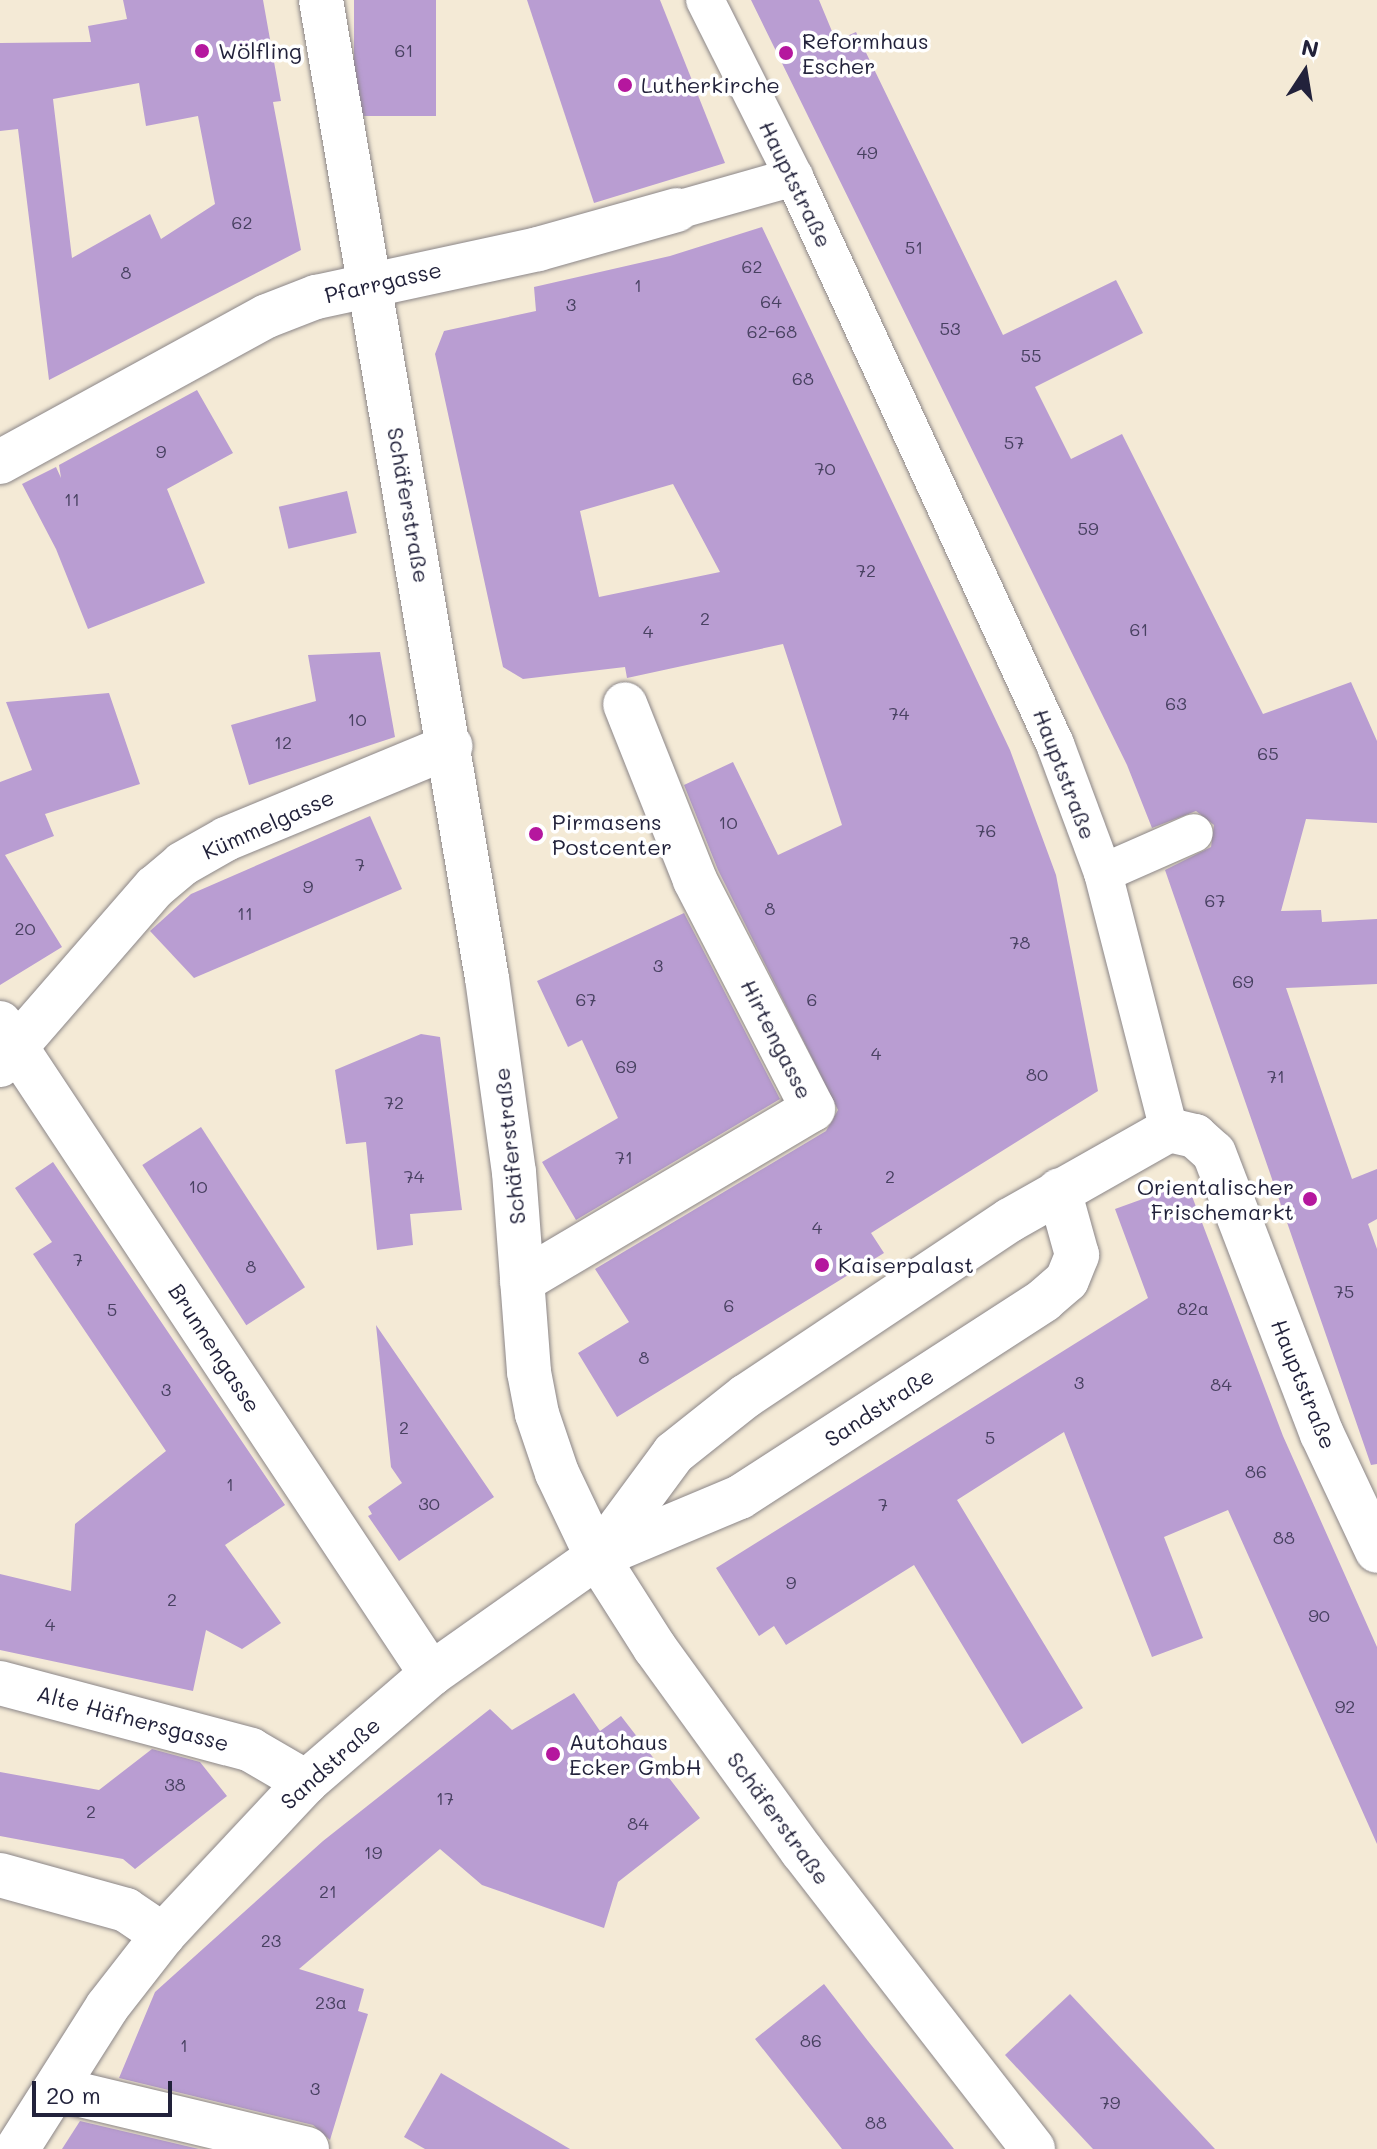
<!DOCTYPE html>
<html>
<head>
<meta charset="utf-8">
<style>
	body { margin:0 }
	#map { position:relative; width:1377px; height:2149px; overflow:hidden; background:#f4ead6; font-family:Mali,sans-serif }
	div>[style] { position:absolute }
	.building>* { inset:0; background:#b99dd2; transform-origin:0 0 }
	.roads { filter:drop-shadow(0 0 2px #8b8688) drop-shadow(0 0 2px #8b8688) }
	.pedestrian>* { height:38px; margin:-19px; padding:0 19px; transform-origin:19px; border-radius:19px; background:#fff }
	.minor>* { height:44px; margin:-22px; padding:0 22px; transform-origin:22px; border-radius:22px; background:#fff }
	.secondary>* { height:44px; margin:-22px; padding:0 22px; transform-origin:22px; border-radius:22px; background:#fff }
	.dots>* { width:22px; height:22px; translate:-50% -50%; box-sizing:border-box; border:4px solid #fff; border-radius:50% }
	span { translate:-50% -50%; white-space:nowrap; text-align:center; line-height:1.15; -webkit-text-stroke:7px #fff; paint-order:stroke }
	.number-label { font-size:18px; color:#484161 }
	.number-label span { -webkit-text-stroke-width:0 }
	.poi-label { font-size:22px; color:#22223b }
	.left { translate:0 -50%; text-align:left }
	.right { translate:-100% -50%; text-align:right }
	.street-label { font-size:22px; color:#22223b }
	.north { position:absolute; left:1265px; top:32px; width:80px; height:80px; -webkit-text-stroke:6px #fff; paint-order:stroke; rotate:12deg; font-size:22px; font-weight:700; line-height:32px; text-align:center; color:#22223b }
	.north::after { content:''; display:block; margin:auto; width:28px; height:36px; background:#22223b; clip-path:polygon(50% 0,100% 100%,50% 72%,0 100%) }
	.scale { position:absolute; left:32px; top:2081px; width:140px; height:36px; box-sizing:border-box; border:4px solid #22223b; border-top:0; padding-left:10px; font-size:24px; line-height:28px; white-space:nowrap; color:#22223b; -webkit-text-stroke:6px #fff; paint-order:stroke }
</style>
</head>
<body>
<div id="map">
	<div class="building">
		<i style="clip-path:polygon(evenodd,123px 0,263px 0,281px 101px,273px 102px,301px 250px,49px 380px,18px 129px,0 131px,0 43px,91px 42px,88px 26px,127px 19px,123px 0,139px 83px,146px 126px,198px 116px,215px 204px,161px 239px,150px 214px,72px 258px,53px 99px,139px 83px)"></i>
		<i style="left:354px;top:0;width:82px;height:116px"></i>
		<i style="clip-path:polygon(527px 0,660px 0,725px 163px,594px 203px)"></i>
		<i style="clip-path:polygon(751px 0,819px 0,836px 41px,856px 32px,1003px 335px,1116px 280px,1143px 333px,1035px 387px,1071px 459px,1122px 434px,1263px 714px,1351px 682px,1377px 741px,1377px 823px,1306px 819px,1281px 911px,1321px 910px,1322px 922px,1377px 919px,1377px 984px,1286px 988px,1352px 1179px,1377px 1169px,1377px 1219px,1368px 1224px,1377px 1249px,1377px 1464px,1371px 1465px,1165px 870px,1211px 847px,1214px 825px,1196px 811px,1152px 828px,1127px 765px)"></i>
		<i style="clip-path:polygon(evenodd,762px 227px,1010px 750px,1056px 875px,1098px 1091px,871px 1233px,884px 1253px,617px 1417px,578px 1353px,629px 1322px,595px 1269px,826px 1131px,838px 1110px,718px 870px,684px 785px,733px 762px,778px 855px,842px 825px,783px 644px,627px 678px,625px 667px,523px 679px,503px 667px,435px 354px,444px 331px,536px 311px,534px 287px,670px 256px,762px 227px,673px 484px,720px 572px,599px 597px,580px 511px,673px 484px)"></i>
		<i style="clip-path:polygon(197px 390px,233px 453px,167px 489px,205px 583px,88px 629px,56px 549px,22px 484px,56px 467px,61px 478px,59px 465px)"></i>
		<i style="left:347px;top:491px;width:43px;height:70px;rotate:77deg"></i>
		<i style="clip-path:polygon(380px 652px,395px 737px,249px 785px,231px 725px,316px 701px,308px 655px)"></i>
		<i style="clip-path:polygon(109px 693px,140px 784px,45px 814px,54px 836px,5px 855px,62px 947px,0 985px,0 782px,32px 770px,6px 702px)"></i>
		<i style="clip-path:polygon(370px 816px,402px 889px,194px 978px,150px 931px,191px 894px)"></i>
		<i style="clip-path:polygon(684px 913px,780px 1099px,576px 1220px,542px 1162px,618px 1118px,582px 1040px,568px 1047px,537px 981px)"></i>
		<i style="clip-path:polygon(421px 1034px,440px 1037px,462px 1210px,410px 1214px,413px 1245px,377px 1250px,366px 1142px,346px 1144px,335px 1070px)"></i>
		<i style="left:201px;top:1127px;width:191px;height:70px;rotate:57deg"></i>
		<i style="clip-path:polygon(53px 1162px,285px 1505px,225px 1545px,281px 1623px,242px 1649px,206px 1630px,193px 1691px,0 1650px,0 1574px,71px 1591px,75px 1524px,166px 1451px,33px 1254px,52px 1242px,15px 1188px)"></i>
		<i style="clip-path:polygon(1187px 1183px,1283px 1436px,1377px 1647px,1377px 1844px,1228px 1510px,1164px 1537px,1203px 1638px,1152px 1657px,1064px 1432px,957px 1500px,1083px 1708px,1022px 1744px,914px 1565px,786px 1645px,774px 1626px,759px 1636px,716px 1568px,1148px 1298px,1115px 1209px)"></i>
		<i style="clip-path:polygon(376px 1325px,494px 1497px,399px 1561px,368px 1516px,372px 1514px,368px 1507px,402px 1483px,391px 1467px)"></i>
		<i style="clip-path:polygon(574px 1693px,600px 1731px,621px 1716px,700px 1818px,618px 1882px,604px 1928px,482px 1885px,440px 1849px,299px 1969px,364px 1989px,358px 2011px,368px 2014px,330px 2140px,313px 2125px,119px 2078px,155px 1992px,323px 1841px,490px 1709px,512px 1730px)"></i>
		<i style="clip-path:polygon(152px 1749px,200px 1762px,227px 1796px,135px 1869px,123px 1859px,0 1836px,0 1772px,99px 1790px)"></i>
		<i style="clip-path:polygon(824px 1984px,868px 2041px,954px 2149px,842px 2149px,755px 2039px)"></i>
		<i style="clip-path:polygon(1070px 1994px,1215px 2149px,1093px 2149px,1005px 2055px)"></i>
		<i style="clip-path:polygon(441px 2073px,570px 2149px,425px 2149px,404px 2137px)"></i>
		<i style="clip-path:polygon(80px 2121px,199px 2149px,62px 2149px)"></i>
	</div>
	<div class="roads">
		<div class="pedestrian">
			<i style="left:705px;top:0;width:198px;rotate:63.3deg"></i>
			<i style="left:794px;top:177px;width:624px;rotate:65.28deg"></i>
			<i style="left:1055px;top:744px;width:138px;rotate:69.6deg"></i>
			<i style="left:1103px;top:873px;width:265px;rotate:75.6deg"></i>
			<i style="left:677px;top:210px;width:122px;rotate:-15.8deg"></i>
			<i style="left:1103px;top:873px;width:99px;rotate:-23.7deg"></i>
		</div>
		<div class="minor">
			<i style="left:0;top:462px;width:304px;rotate:-28.7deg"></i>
			<i style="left:267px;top:316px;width:53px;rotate:-21.2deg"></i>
			<i style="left:316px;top:297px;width:227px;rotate:-12.2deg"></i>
			<i style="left:538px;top:249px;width:144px;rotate:-15.7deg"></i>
			<i style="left:0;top:1023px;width:781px;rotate:56.49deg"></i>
			<i style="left:0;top:1065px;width:236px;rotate:-49deg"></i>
			<i style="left:155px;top:887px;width:35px;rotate:-40deg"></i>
			<i style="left:182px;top:864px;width:51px;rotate:-29.6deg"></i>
			<i style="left:226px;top:839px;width:243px;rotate:-22.5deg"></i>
			<i style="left:522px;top:1281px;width:338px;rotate:-30.6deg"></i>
			<i style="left:813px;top:1109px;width:258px;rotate:-117.3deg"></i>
			<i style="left:695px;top:880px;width:189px;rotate:-111.7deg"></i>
			<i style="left:598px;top:1556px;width:128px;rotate:-53.6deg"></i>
			<i style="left:674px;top:1453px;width:92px;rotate:-38.4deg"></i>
			<i style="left:746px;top:1396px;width:317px;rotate:-33.7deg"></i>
			<i style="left:1010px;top:1220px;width:183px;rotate:-29.5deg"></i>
			<i style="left:1169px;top:1130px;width:27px;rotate:13deg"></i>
			<i style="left:1195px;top:1136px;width:25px;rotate:42deg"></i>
			<i style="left:1214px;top:1153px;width:301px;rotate:69deg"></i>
			<i style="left:1322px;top:1434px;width:129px;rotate:64.8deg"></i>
			<i style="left:0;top:1683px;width:260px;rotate:14.9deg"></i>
			<i style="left:251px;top:1750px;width:64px;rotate:30.2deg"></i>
			<i style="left:0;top:1875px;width:131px;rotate:15.5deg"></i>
			<i style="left:126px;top:1910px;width:45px;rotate:34deg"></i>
			<i style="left:56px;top:2089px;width:258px;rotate:13.4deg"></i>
			<i style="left:17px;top:2149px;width:168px;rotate:-57.6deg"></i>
			<i style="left:107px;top:2007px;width:91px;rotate:-52.1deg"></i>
			<i style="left:163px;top:1935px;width:209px;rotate:-46.9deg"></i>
			<i style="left:306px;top:1782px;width:165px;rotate:-40.8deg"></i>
			<i style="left:431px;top:1674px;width:203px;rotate:-35.2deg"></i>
			<i style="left:597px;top:1557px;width:155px;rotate:-22.8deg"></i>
			<i style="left:740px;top:1497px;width:362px;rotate:-32.9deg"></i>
			<i style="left:1044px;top:1300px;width:30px;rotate:-41deg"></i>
			<i style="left:1067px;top:1280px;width:27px;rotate:-68deg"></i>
			<i style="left:1077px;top:1255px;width:67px;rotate:-105.5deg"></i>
		</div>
		<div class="secondary">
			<i style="left:321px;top:0;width:992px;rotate:80.37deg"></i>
			<i style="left:487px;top:978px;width:196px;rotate:82.1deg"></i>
			<i style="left:514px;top:1172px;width:201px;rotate:85.7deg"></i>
			<i style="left:529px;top:1372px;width:43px;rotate:79.2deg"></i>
			<i style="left:537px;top:1414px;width:62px;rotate:71.3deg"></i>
			<i style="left:557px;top:1473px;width:93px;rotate:64.5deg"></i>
			<i style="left:597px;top:1557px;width:108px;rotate:57.5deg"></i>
			<i style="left:655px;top:1648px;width:251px;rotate:54.1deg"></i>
			<i style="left:802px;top:1851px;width:377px;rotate:52.2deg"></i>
		</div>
	</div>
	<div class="dots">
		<i style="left:202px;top:51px;background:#b5179e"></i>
		<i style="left:786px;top:53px;background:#b5179e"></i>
		<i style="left:625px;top:85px;background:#b5179e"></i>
		<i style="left:536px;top:834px;background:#b5179e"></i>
		<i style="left:1310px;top:1199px;background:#b5179e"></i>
		<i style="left:822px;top:1265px;background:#b5179e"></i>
		<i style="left:553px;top:1754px;background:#b5179e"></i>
	</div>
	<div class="number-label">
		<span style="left:404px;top:50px">61</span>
		<span style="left:867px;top:152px">49</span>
		<span style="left:242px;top:222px">62</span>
		<span style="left:914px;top:247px">51</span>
		<span style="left:752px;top:266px">62</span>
		<span style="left:126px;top:272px">8</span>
		<span style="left:638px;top:285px">1</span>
		<span style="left:771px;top:301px">64</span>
		<span style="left:571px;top:304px">3</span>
		<span style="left:950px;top:328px">53</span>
		<span style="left:772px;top:331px">62-68</span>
		<span style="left:1031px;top:355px">55</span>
		<span style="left:803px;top:378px">68</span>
		<span style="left:1014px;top:442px">57</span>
		<span style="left:161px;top:451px">9</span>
		<span style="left:825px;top:468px">70</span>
		<span style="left:72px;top:499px">11</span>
		<span style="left:1088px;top:528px">59</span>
		<span style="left:866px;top:570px">72</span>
		<span style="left:705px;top:618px">2</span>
		<span style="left:1139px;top:629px">61</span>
		<span style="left:648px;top:631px">4</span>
		<span style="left:1176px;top:703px">63</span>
		<span style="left:899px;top:713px">74</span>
		<span style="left:357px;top:719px">10</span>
		<span style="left:283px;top:742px">12</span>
		<span style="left:1268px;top:753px">65</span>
		<span style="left:728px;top:822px">10</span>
		<span style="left:986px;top:830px">76</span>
		<span style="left:360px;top:864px">7</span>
		<span style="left:308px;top:886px">9</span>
		<span style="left:1215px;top:900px">67</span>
		<span style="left:770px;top:908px">8</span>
		<span style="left:245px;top:913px">11</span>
		<span style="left:25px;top:928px">20</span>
		<span style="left:1020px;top:942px">78</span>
		<span style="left:658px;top:965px">3</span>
		<span style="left:1243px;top:981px">69</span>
		<span style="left:586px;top:999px">67</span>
		<span style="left:812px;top:999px">6</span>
		<span style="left:876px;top:1053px">4</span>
		<span style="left:626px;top:1066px">69</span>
		<span style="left:1037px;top:1074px">80</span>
		<span style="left:1276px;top:1076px">71</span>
		<span style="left:394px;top:1102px">72</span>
		<span style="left:624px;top:1157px">71</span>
		<span style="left:414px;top:1176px">74</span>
		<span style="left:890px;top:1176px">2</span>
		<span style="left:198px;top:1186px">10</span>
		<span style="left:817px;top:1227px">4</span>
		<span style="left:78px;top:1259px">7</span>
		<span style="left:251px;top:1266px">8</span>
		<span style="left:1344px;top:1291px">75</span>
		<span style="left:729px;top:1305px">6</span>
		<span style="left:1193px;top:1308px">82a</span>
		<span style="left:112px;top:1309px">5</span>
		<span style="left:644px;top:1357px">8</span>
		<span style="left:1079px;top:1382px">3</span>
		<span style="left:1221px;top:1384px">84</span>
		<span style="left:166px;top:1389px">3</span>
		<span style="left:404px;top:1427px">2</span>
		<span style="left:990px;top:1437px">5</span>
		<span style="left:1256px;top:1471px">86</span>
		<span style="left:230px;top:1484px">1</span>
		<span style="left:429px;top:1503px">30</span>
		<span style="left:883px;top:1504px">7</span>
		<span style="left:1284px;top:1537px">88</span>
		<span style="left:791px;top:1582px">9</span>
		<span style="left:172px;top:1599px">2</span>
		<span style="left:1319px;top:1615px">90</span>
		<span style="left:50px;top:1624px">4</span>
		<span style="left:1345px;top:1706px">92</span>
		<span style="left:175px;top:1784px">38</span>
		<span style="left:445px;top:1798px">17</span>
		<span style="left:91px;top:1811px">2</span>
		<span style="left:638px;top:1823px">84</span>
		<span style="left:373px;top:1852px">19</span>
		<span style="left:328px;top:1891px">21</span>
		<span style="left:271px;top:1940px">23</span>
		<span style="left:331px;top:2002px">23a</span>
		<span style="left:811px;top:2040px">86</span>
		<span style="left:184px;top:2045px">1</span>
		<span style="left:315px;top:2088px">3</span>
		<span style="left:1110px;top:2102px">79</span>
		<span style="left:876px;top:2122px">88</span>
	</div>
	<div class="poi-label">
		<span class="left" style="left:802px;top:53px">Reformhaus<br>Escher</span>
		<span class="left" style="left:218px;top:51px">Wölfling</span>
		<span class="left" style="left:641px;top:85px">Lutherkirche</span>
		<span class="left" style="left:552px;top:834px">Pirmasens<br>Postcenter</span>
		<span class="right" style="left:1294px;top:1199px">Orientalischer<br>Frischemarkt</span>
		<span class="left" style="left:838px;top:1265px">Kaiserpalast</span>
		<span class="left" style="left:569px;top:1754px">Autohaus<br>Ecker GmbH</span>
	</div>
	<div class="street-label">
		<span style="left:796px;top:184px;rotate:64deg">Hauptstraße</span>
		<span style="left:383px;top:282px;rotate:-13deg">Pfarrgasse</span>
		<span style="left:409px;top:505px;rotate:80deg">Schäferstraße</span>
		<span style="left:1065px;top:774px;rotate:69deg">Hauptstraße</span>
		<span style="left:268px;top:824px;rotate:-24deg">Kümmelgasse</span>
		<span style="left:777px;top:1039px;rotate:63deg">Hirtengasse</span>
		<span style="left:509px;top:1146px;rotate:-96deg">Schäferstraße</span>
		<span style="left:215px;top:1348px;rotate:57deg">Brunnengasse</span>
		<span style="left:1304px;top:1384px;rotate:68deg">Hauptstraße</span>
		<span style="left:879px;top:1407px;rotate:-33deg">Sandstraße</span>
		<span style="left:133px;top:1718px;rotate:15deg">Alte Häfnersgasse</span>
		<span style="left:330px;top:1763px;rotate:-42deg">Sandstraße</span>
		<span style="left:779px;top:1818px;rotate:54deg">Schäferstraße</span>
	</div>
	<div class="north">N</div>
	<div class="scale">20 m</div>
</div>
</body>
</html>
